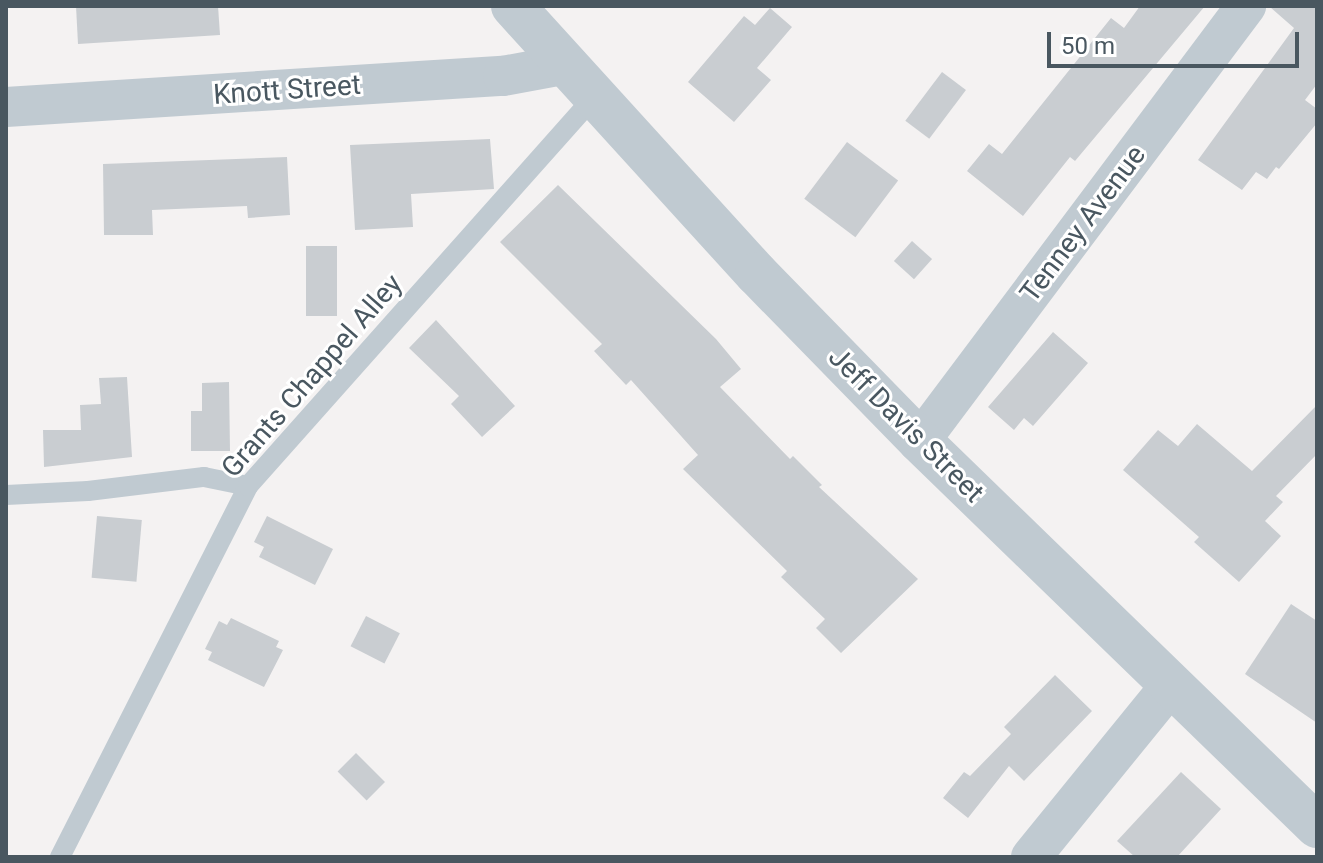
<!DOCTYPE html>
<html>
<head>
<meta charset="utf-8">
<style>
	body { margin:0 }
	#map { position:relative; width:1323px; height:863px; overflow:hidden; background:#f4f2f2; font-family:Roboto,sans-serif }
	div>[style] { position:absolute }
	.building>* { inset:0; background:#c9cdd1; transform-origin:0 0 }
	.service>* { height:20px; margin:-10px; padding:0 10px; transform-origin:10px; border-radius:10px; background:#c0cad1 }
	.minor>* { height:40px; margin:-20px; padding:0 20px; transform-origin:20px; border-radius:20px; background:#c0cad1 }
	.tertiary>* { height:44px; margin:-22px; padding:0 22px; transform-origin:22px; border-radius:22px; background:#c0cad1 }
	span { translate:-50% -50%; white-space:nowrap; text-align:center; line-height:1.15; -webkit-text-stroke:6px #fff; paint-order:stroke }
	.street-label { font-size:28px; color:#495760 }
	.frame { position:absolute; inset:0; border:8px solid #495760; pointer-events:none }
	.scale { position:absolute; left:1047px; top:32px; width:252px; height:36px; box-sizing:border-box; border:4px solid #495760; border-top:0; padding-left:10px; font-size:24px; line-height:28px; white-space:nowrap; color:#495760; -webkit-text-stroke:6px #fff; paint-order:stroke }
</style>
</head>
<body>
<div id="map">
	<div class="building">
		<i style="clip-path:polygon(76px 6px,218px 6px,220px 35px,78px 44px)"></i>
		<i style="clip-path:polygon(1140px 6px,1205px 6px,1075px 161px,1070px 157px,1023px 216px,967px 171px,989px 144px,1002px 154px,1111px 18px,1124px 28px)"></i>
		<i style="clip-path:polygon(1269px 6px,1317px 6px,1317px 84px,1305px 100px,1317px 109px,1317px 123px,1279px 169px,1276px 167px,1267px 179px,1256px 172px,1242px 190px,1198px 160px,1294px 28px)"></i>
		<i style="clip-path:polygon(770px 8px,792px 27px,757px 68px,771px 80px,734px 122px,688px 82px,744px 16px,755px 25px)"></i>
		<i style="left:942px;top:72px;width:30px;height:61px;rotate:37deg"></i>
		<i style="clip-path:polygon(490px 139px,494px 189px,411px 194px,413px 227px,355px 230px,350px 145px)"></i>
		<i style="left:847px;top:142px;width:64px;height:71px;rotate:37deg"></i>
		<i style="clip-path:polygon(287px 157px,290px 215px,248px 218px,247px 206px,152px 210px,153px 235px,104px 235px,103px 164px)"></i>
		<i style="clip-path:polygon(558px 185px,716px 339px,741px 369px,720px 387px,790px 459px,793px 456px,822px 485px,819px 487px,918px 579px,841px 653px,816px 628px,825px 619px,781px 577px,787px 571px,683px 469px,698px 455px,631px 380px,626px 385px,594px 351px,602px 344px,500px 242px)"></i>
		<i style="left:912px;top:241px;width:27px;height:27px;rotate:42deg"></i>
		<i style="left:306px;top:246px;width:31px;height:70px"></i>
		<i style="clip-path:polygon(436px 320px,515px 406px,482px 437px,451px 404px,459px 396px,409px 348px)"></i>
		<i style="clip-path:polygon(1053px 332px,1088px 363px,1033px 426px,1024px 418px,1014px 430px,988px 407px)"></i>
		<i style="clip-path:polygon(127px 377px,132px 457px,44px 467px,43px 430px,81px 430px,80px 405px,101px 404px,99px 378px)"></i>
		<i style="clip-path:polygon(229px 382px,230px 451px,191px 451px,191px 411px,202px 411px,202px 383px)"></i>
		<i style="clip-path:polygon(1317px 405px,1317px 454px,1276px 496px,1283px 502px,1265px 521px,1281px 536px,1239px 582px,1194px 542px,1199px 537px,1123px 470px,1158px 430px,1178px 446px,1197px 424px,1252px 471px)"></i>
		<i style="left:97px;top:516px;width:45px;height:62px;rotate:5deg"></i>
		<i style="clip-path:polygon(267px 516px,333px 549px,315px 585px,259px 557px,264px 547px,254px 542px)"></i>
		<i style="clip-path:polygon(1291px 604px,1317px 621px,1317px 723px,1245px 674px)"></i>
		<i style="left:366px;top:616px;width:38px;height:34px;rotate:27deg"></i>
		<i style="clip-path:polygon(231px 618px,279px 641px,276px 647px,283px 650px,264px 687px,208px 660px,212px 652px,205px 649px,219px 621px,227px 625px)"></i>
		<i style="clip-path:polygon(1055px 675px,1092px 711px,1024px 781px,1009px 766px,968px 818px,943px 798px,964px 772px,970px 776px,1011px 734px,1004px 727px)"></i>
		<i style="left:356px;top:753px;width:41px;height:26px;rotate:45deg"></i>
		<i style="clip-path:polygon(1181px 772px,1221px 809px,1177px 857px,1135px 857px,1117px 841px)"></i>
	</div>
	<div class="service">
		<i style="left:6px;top:495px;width:82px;rotate:-2.8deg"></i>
		<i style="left:88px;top:491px;width:117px;rotate:-6.9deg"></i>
		<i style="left:204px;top:477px;width:45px;rotate:11.6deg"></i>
		<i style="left:60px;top:857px;width:416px;rotate:-63.1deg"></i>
		<i style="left:248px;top:486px;width:522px;rotate:-48.34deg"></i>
	</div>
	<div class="minor">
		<i style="left:6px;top:107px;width:498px;rotate:-3.6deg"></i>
		<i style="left:503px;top:76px;width:66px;rotate:-10.5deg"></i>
		<i style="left:920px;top:441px;width:544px;rotate:-53.15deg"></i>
		<i style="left:1031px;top:857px;width:220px;rotate:-50.9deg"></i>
	</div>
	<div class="tertiary">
		<i style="left:513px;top:6px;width:362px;rotate:47.7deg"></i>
		<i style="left:757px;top:274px;width:233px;rotate:45.7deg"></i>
		<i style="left:920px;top:441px;width:553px;rotate:44.12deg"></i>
	</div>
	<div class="street-label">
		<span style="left:287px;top:90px;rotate:-4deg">Knott Street</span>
		<span style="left:1083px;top:224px;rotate:-53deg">Tenney Avenue</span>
		<span style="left:312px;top:376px;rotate:-49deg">Grants Chappel Alley</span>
		<span style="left:906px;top:425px;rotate:45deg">Jeff Davis Street</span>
	</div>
	<div class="frame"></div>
	<div class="scale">50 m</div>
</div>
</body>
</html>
